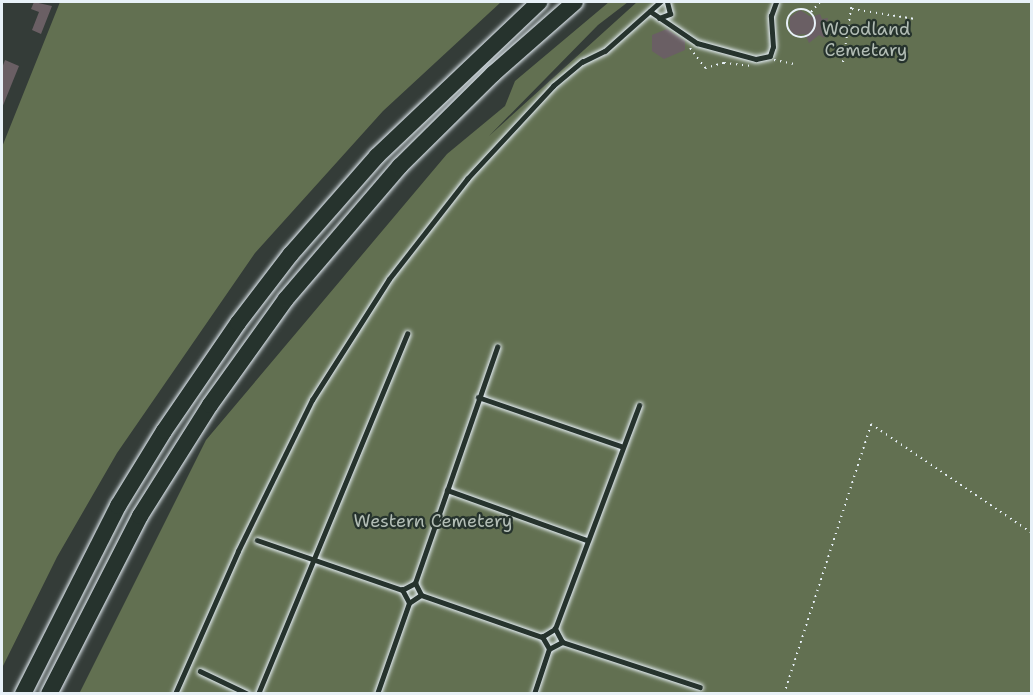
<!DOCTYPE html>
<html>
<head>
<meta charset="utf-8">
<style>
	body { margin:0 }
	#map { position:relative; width:1033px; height:695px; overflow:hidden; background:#343c38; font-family:"Shantell Sans",sans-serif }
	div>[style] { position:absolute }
	.green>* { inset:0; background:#627051 }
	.building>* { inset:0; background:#6a5f64 }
	.path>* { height:2px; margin-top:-1px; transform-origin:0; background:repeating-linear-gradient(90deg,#e8f1f8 0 1.5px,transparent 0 6px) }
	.path>.ring { margin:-1px; padding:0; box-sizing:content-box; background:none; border:2px solid #e8f1f8; border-radius:50% }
	.roads { filter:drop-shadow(0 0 2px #e8f1f8) drop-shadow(0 0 2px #e8f1f8) }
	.lane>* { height:4.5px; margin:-2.25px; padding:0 2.25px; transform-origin:2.25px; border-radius:2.25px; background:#26332d }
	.highway>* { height:16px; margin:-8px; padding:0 8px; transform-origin:8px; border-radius:8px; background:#26332d }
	span { translate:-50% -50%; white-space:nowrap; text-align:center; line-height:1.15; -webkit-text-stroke:4.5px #26332d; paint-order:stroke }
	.park-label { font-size:18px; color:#b2bdb5 }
	.frame { position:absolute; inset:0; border:3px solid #e8f1f8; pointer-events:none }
</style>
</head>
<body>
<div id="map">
	<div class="green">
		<i style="clip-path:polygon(60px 2px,501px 2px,383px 111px,255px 253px,117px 453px,57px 557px,2px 668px,2px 147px)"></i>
		<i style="clip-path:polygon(609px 2px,628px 2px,598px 25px,489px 136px,637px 2px,1031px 2px,1031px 693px,79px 694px,206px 440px,447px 154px,505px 106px,515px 81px)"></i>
	</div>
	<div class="building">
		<i style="clip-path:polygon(34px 2px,52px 6px,41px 34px,32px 30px,39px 12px,31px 9px)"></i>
		<i style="clip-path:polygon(800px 10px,811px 17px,820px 14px,822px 19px,828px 18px,824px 38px,819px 35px,809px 43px,805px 34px,795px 35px,790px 30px,790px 17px)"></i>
		<i style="clip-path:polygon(667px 29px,685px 41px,685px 50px,664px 59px,652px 51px,652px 35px)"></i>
		<i style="clip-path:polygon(5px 60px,19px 66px,2px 108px,2px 68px)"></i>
	</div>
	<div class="path">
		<i class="ring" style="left:787px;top:9px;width:26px;height:26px"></i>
		<i style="left:852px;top:9px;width:64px;rotate:9deg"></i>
		<i style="left:811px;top:12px;width:13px;rotate:-48deg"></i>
		<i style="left:690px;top:48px;width:25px;rotate:53deg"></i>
		<i style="left:705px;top:68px;width:20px;rotate:-15deg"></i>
		<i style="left:724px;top:63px;width:28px;rotate:6deg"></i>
		<i style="left:774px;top:60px;width:21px;rotate:11deg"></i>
		<i style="left:843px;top:62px;width:61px;rotate:-81.5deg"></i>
		<i style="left:784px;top:694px;width:284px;rotate:-72.1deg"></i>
		<i style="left:871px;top:424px;width:194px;rotate:34.1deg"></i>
	</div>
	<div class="roads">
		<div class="lane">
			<i style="left:650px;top:11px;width:57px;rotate:34.2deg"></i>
			<i style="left:697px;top:43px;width:61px;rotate:15.2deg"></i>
			<i style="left:756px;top:59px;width:14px;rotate:-12deg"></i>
			<i style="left:770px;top:56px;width:9px;rotate:-72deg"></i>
			<i style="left:773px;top:47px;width:31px;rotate:-94deg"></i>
			<i style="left:771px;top:16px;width:15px;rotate:-70deg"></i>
			<i style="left:659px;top:18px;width:12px;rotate:-20deg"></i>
			<i style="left:670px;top:14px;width:12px;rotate:-104deg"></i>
			<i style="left:478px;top:397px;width:151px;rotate:18.9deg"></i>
			<i style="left:447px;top:490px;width:149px;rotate:19.7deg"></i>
			<i style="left:257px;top:540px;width:153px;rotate:19deg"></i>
			<i style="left:421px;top:595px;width:128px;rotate:19.1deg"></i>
			<i style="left:409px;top:603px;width:15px;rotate:-118deg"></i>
			<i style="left:402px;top:590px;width:15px;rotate:-28deg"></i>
			<i style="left:562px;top:642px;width:145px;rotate:18.1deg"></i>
			<i style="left:549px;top:649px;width:14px;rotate:-120deg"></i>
			<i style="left:542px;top:637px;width:15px;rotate:-32deg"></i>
			<i style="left:200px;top:671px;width:53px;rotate:25.6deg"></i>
			<i style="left:175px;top:694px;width:156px;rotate:-66.2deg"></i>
			<i style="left:238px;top:551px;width:168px;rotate:-63.9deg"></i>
			<i style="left:312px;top:400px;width:143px;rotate:-57.5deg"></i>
			<i style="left:389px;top:279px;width:127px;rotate:-52deg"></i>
			<i style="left:467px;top:179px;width:127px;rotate:-47.2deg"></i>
			<i style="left:553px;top:86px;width:38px;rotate:-40deg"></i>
			<i style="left:582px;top:62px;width:25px;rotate:-26deg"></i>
			<i style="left:605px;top:51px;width:74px;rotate:-41.7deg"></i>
			<i style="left:258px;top:694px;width:390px;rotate:-67.5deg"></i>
			<i style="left:377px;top:694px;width:96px;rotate:-70.6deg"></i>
			<i style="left:409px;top:603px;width:14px;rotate:-34deg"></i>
			<i style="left:421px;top:595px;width:13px;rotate:-117deg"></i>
			<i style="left:415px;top:583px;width:250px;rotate:-70.8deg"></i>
			<i style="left:534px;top:694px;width:47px;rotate:-71.6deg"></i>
			<i style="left:549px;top:649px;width:15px;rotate:-28deg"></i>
			<i style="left:562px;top:642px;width:15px;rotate:-118deg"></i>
			<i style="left:555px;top:629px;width:239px;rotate:-69.4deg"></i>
		</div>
		<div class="highway">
			<i style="left:23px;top:694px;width:211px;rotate:-63.2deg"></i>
			<i style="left:118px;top:506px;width:88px;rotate:-58.5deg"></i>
			<i style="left:164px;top:431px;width:131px;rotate:-55.6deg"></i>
			<i style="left:238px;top:323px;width:87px;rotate:-52.5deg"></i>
			<i style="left:291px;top:254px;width:130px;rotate:-48.7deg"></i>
			<i style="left:377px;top:156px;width:224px;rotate:-43.5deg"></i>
			<i style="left:49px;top:694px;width:200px;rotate:-62.9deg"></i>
			<i style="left:140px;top:516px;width:131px;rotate:-57.8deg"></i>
			<i style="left:210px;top:405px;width:130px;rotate:-54.4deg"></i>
			<i style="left:286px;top:299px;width:175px;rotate:-49.4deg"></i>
			<i style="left:400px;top:166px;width:131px;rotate:-44.7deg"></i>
			<i style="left:493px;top:74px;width:109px;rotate:-41.3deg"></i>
		</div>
	</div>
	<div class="park-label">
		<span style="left:866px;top:40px">Woodland<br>Cemetary</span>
		<span style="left:433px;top:521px">Western Cemetery</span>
	</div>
	<div class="frame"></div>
</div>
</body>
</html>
